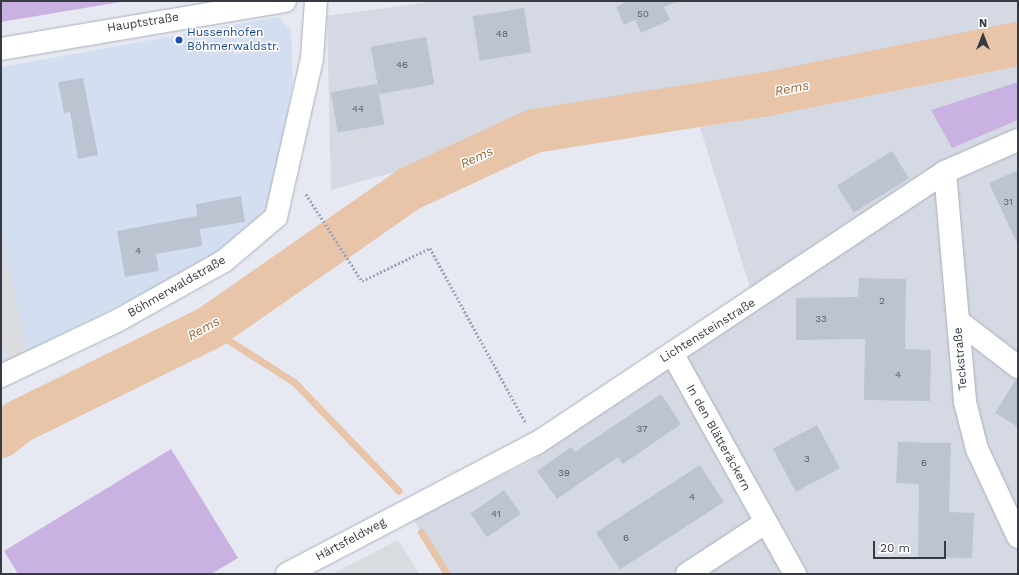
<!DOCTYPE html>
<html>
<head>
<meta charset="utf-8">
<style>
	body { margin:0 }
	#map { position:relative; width:1019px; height:575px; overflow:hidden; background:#e6e9f1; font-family:"Work Sans",sans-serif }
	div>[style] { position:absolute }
	.residential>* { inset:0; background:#d4d9e4 }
	.commercial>* { inset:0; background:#d3dff1 }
	.industrial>* { inset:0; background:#d8dbe0 }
	.green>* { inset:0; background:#c9b2e1 }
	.parking>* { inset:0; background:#dbdcdf }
	.stream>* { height:7px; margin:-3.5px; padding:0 3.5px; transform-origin:3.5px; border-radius:3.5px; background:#e8c4a8 }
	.river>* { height:44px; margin:-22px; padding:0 22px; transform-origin:22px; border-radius:22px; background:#e8c4a8 }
	.building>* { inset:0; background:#bcc4d1; transform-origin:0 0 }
	.path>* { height:2.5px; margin-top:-1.25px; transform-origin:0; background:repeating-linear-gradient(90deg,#9ca6bc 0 2px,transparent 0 4px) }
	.roads { filter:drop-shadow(0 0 1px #a9afbb) drop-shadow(0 0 1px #a9afbb) }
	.minor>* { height:22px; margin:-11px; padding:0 11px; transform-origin:11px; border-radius:11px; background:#fff }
	.dots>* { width:11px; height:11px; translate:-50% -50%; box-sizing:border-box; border:2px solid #fff; border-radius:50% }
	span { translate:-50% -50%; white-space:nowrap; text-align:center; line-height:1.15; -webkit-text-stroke:3px #fff; paint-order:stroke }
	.number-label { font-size:10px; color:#585d66 }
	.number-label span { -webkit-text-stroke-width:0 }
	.street-label { font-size:12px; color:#363b43 }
	.transit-label { font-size:12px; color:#164399 }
	.left { translate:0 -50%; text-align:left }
	.water-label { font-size:13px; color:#9c6638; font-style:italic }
	.frame { position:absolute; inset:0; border:2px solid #363b43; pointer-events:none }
	.north { position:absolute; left:963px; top:16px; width:40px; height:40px; -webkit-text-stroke:3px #fff; paint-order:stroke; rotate:0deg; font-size:11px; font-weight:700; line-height:16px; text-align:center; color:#363b43 }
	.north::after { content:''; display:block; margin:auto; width:14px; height:18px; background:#363b43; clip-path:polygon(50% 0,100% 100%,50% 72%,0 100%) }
	.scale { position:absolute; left:873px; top:541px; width:73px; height:18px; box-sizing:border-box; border:2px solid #363b43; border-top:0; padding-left:5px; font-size:12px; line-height:14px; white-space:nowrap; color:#363b43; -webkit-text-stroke:3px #fff; paint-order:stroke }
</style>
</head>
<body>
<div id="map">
	<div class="residential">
		<i style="clip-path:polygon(437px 1px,1018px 1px,1018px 574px,447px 574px,413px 519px,526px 464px,757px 310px,688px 89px,331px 190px,327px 16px)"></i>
	</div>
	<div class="commercial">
		<i style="clip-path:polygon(278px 17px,291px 30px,293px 81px,279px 164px,266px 209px,241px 236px,194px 268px,1px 364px,1px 67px)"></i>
	</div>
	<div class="industrial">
		<i style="clip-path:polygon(398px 540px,419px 574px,332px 574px)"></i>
	</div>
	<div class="green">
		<i style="clip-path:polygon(1px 1px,126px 1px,1px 22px)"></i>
		<i style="clip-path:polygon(1018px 82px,1018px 120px,952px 148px,931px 110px)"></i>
		<i style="clip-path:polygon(171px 449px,238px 558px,211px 574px,18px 574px,4px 551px)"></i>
	</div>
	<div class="parking">
		<i style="clip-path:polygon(1px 228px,29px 360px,7px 365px,1px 339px)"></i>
	</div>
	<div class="stream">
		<i style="left:530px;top:116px;width:16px;rotate:75deg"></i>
		<i style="left:209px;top:328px;width:101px;rotate:32.4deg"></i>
		<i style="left:294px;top:382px;width:151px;rotate:46.1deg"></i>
		<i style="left:421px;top:532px;width:49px;rotate:58.2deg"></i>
	</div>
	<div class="river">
		<i style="left:1px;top:436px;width:22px;rotate:-39deg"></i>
		<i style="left:18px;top:422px;width:213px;rotate:-26.2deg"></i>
		<i style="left:209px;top:328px;width:244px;rotate:-34.8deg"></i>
		<i style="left:409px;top:189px;width:138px;rotate:-24.9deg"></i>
		<i style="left:534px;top:131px;width:236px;rotate:-9deg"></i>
		<i style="left:767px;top:94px;width:256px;rotate:-11.3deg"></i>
	</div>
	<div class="building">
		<i style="clip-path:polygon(627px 1px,678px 1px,664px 7px,670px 20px,641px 33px,635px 20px,624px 25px,616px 7px)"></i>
		<i style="left:524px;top:8px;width:45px;height:52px;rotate:81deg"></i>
		<i style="left:426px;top:37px;width:48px;height:56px;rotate:80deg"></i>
		<i style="clip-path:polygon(83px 78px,98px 155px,78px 159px,70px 112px,64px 113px,58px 82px)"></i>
		<i style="left:377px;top:84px;width:41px;height:47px;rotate:80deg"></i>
		<i style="left:892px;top:151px;width:32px;height:65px;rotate:58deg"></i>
		<i style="clip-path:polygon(1018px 170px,1018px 245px,989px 183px)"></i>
		<i style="clip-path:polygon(241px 196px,245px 222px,200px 229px,202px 246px,156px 254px,159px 271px,125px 277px,117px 231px,197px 216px,196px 204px)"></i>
		<i style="clip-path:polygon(859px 278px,906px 279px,905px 349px,931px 350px,930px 401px,864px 400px,865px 339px,796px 340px,796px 298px,858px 297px)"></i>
		<i style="clip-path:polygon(1016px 379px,1018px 379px,1018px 427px,995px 413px)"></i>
		<i style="clip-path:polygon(661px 394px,681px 424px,623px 464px,618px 457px,557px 499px,537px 471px,571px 447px,575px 452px)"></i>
		<i style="left:817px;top:425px;width:49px;height:50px;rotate:62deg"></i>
		<i style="clip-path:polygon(898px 442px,951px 443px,949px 512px,974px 513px,972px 558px,918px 557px,919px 484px,896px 483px)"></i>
		<i style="left:700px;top:465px;width:44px;height:124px;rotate:57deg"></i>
		<i style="left:504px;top:490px;width:29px;height:41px;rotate:55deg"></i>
	</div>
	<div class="path">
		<i style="left:306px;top:194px;width:103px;rotate:57.2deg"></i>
		<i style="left:362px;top:281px;width:76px;rotate:-25.9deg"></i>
		<i style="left:430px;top:248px;width:200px;rotate:61.3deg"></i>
	</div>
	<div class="roads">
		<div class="minor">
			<i style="left:1px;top:49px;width:288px;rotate:-9.6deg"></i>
			<i style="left:945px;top:172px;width:231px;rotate:85deg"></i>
			<i style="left:965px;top:402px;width:49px;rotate:75.7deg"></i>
			<i style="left:977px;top:449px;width:97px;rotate:65deg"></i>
			<i style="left:958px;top:321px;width:76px;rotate:37.5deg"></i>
			<i style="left:672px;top:353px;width:253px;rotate:60.9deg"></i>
			<i style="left:1px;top:376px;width:128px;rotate:-25.4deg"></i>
			<i style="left:117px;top:321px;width:123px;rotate:-29.3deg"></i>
			<i style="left:224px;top:261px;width:68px;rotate:-40.2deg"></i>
			<i style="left:276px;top:217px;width:163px;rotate:-77.2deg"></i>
			<i style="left:312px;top:58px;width:57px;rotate:-86deg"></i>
			<i style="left:287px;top:574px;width:282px;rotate:-27.7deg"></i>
			<i style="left:537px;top:443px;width:490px;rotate:-33.6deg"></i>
			<i style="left:945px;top:172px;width:80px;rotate:-23.7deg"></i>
			<i style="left:687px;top:574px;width:93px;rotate:-33.2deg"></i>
		</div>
	</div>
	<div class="dots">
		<i style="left:179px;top:40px;background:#1a4fb4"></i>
	</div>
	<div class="number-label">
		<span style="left:643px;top:14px">50</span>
		<span style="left:502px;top:34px">48</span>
		<span style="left:402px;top:65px">46</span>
		<span style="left:358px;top:109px">44</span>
		<span style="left:1008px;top:202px">31</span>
		<span style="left:138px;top:251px">4</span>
		<span style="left:882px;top:301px">2</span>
		<span style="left:821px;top:319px">33</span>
		<span style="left:898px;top:375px">4</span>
		<span style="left:642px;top:429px">37</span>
		<span style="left:807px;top:459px">3</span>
		<span style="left:924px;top:463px">6</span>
		<span style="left:564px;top:473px">39</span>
		<span style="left:692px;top:497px">4</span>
		<span style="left:496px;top:514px">41</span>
		<span style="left:626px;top:538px">6</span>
	</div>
	<div class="street-label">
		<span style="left:143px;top:23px;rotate:-9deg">Hauptstraße</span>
		<span style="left:177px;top:287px;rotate:-30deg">Böhmerwaldstraße</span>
		<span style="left:708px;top:331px;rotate:-32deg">Lichtensteinstraße</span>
		<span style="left:961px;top:359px;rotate:-95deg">Teckstraße</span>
		<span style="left:718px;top:438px;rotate:61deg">In den Blätteräckern</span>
		<span style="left:351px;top:540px;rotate:-28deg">Härtsfeldweg</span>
	</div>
	<div class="transit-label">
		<span class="left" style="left:187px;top:40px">Hussenhofen<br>Böhmerwaldstr.</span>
	</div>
	<div class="water-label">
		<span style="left:792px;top:89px;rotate:-11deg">Rems</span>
		<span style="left:477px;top:158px;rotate:-25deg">Rems</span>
		<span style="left:204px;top:329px;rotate:-29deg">Rems</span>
	</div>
	<div class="frame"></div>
	<div class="north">N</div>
	<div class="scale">20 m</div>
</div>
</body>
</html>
